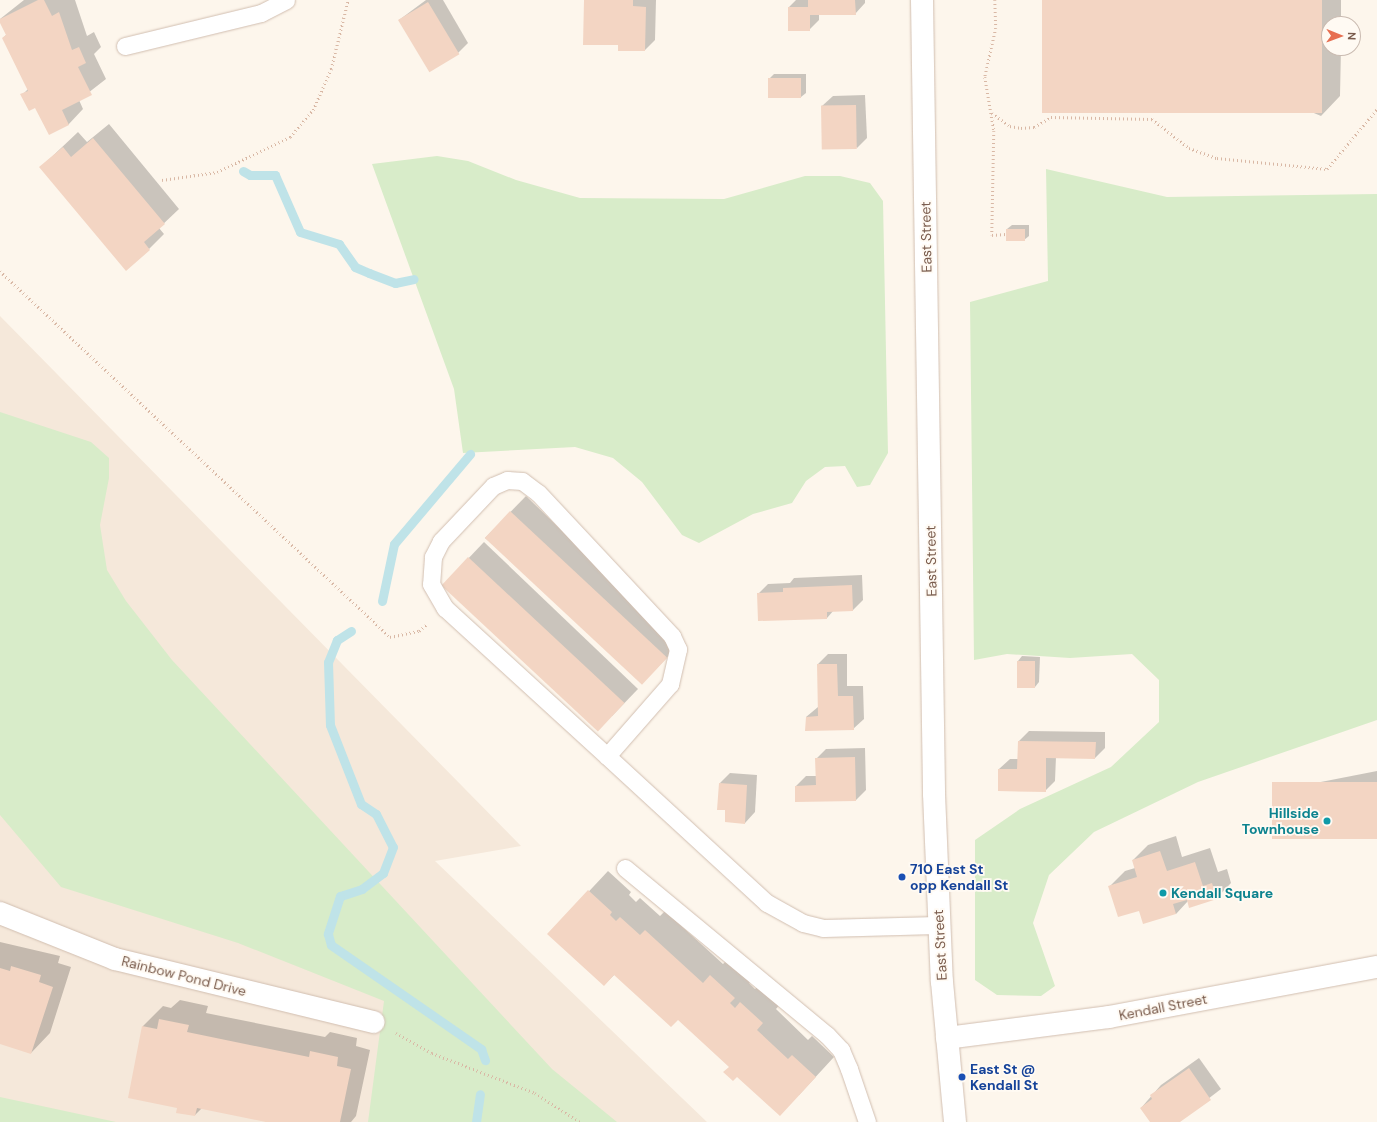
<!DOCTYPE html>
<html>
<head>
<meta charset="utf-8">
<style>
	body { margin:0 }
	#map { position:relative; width:1377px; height:1122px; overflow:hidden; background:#fdf6ec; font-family:"DM Sans",sans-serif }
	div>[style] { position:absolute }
	.residential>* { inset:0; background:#f5e8da }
	.green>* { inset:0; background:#d8ecc9 }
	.shadow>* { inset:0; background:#0003 }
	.stream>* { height:9px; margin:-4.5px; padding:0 4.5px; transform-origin:4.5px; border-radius:4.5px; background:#bfe3e8 }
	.building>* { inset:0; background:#f3d5c3; transform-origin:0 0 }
	.path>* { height:2.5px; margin-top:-1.25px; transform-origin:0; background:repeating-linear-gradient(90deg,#d9b8a5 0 1px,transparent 0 4px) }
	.roads { filter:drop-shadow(0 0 1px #d1beb0) drop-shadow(0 0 1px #d1beb0) }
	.service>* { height:17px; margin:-8.5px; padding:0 8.5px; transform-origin:8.5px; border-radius:8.5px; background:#fff }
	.minor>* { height:22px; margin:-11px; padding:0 11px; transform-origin:11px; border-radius:11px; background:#fff }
	.tertiary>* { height:22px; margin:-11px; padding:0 11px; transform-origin:11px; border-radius:11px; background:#fff }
	.secondary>* { height:22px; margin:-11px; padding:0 11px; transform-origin:11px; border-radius:11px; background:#fff }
	.dots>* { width:11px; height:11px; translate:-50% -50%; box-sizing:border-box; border:2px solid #fffaf3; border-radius:50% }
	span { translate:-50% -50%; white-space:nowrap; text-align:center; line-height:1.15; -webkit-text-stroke:3.5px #fffaf3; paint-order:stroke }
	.street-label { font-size:14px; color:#7a5c4d }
	.culture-label { font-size:14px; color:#0d838f; font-weight:700 }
	.right { translate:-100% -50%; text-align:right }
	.left { translate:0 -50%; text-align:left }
	.transit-label { font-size:14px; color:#164399; font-weight:700 }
	.north { position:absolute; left:1321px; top:16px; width:40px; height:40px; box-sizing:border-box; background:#fffaf3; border:1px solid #cabbb1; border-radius:50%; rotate:91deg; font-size:11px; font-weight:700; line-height:16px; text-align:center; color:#7a5c4d }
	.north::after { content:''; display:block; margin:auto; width:14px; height:18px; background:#e76f51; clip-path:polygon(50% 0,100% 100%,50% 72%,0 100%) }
</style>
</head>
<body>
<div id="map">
	<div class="residential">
		<i style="clip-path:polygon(0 316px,521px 846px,435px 861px,707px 1122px,0 1122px)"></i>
	</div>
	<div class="green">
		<i style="clip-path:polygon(437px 156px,468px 161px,516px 180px,580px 198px,724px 199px,805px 176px,840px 176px,870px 183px,883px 201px,888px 453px,870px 485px,857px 487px,845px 466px,825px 467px,806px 481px,792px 503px,753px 514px,699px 543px,682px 535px,642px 482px,613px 458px,575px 447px,463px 453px,454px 389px,372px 164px)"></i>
		<i style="clip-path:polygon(1046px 169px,1167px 197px,1377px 194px,1377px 720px,1198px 782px,1094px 832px,1049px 875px,1033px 923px,1055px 986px,1041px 996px,997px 995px,975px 980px,975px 840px,1020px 809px,1111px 767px,1159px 722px,1159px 680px,1132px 654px,1070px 658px,1007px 654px,974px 660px,970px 302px,1048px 281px)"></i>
		<i style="clip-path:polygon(0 412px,91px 442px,109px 458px,109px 478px,100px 525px,107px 570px,126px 601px,172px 660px,552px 1069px,617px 1122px,368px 1122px,384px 1001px,238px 943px,61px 887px,0 815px)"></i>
		<i style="clip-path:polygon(0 1097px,116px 1122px,0 1122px)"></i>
	</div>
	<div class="shadow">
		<i style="clip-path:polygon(24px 0,75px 0,87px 36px,94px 32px,101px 47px,94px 54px,106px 79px,79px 100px,83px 109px,68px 125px,22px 95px,28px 89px,3px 38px,7px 34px,0 19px)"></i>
		<i style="clip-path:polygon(426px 0,443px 0,468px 43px,458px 53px,399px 20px)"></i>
		<i style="clip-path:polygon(585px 0,656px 0,655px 40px,645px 50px,619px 50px,619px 44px)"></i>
		<i style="clip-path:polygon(796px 0,865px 0,865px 3px,855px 14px,819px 14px,819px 20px,809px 30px,789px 7px)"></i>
		<i style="clip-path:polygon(1043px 0,1341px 0,1341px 24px,1329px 24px,1329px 48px,1341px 48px,1340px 96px,1321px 116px)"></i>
		<i style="clip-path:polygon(774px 74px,806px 74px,806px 93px,801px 97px,769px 79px)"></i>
		<i style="clip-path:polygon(865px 95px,867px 138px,857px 148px,822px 106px,833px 96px)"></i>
		<i style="clip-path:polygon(109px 124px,179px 209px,159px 228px,164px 234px,149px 249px,41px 167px,78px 132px,87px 142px)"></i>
		<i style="clip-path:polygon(1012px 225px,1029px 225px,1029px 236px,1024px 240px,1007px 229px)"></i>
		<i style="clip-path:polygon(526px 496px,680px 644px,655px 670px,485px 538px)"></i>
		<i style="clip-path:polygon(484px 542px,638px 689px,612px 716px,443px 585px)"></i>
		<i style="clip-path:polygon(862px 575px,863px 600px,853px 610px,834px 610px,827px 618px,758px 594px,768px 584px,790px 583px,794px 578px)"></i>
		<i style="clip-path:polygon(828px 654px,847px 654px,847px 686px,863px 686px,864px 719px,853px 729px,806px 717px,818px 707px,818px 664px)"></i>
		<i style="clip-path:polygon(1022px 656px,1040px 657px,1039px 682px,1035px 687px,1018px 661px)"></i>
		<i style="clip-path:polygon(1029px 731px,1105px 732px,1105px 748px,1095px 758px,1056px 757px,1055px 781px,1045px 791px,999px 790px,999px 769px,1010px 759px,1018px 759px,1019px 741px)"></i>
		<i style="clip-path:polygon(865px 748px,866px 790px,856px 800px,796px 786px,806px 776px,817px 776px,816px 759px,826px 749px)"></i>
		<i style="clip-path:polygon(1377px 771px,1377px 838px,1275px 803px,1290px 788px)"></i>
		<i style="clip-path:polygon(730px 773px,757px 775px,755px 812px,745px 823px,720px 783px)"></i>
		<i style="clip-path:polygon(1176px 836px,1182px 857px,1210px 848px,1218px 872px,1227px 869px,1231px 883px,1216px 899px,1188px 901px,1176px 914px,1140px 910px,1110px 886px,1125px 871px,1135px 868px,1133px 860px,1148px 845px)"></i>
		<i style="clip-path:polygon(608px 871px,631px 892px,629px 895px,636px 902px,640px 898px,660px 916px,665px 911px,723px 964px,730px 957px,754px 978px,749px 983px,755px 989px,761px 984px,781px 1003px,776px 1009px,808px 1040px,812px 1036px,834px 1057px,799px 1095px,730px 1067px,678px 1018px,615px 974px,604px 985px,549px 934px)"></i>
		<i style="clip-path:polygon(0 942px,60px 956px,58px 963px,71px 967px,50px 1033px,31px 1053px,0 1043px)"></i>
		<i style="clip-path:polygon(180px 1000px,208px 1006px,206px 1013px,325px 1037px,330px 1032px,357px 1038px,356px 1046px,370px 1050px,356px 1116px,351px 1122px,269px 1122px,202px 1108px,195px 1115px,179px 1107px,129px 1097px,143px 1026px,163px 1006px,171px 1008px)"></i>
		<i style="clip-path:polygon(1199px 1058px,1221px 1089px,1178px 1122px,1151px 1122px,1141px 1108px,1161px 1085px)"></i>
	</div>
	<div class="stream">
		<i style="left:243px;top:171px;width:8px;rotate:30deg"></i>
		<i style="left:250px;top:175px;width:25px"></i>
		<i style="left:275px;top:175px;width:62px;rotate:66.3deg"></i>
		<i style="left:300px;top:232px;width:41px;rotate:17.1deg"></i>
		<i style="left:339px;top:244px;width:28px;rotate:55deg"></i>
		<i style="left:355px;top:267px;width:15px;rotate:23deg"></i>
		<i style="left:369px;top:273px;width:28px;rotate:21deg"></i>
		<i style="left:395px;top:283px;width:19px;rotate:-12deg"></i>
		<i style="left:382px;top:601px;width:58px;rotate:-78.1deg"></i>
		<i style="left:394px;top:544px;width:118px;rotate:-49.8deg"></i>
		<i style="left:351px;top:631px;width:17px;rotate:147deg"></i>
		<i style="left:337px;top:640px;width:24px;rotate:112deg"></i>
		<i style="left:328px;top:662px;width:63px;rotate:88.2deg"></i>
		<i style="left:330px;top:725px;width:85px;rotate:68.6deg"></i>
		<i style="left:361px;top:804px;width:18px;rotate:34deg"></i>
		<i style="left:376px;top:814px;width:37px;rotate:63deg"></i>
		<i style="left:393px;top:847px;width:28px;rotate:111deg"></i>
		<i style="left:383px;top:873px;width:26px;rotate:143deg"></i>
		<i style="left:362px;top:889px;width:23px;rotate:162deg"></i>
		<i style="left:340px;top:896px;width:40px;rotate:108deg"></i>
		<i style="left:328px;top:934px;width:11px;rotate:75deg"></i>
		<i style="left:331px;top:945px;width:183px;rotate:34.7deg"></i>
		<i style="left:481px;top:1049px;width:12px;rotate:70deg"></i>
		<i style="left:476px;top:1122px;width:28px;rotate:-82deg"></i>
	</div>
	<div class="building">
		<i style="clip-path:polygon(38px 0,44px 0,52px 16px,59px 12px,72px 50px,79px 47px,86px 63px,78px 67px,92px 95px,62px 110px,69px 125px,49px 135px,35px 108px,29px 111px,20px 94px,28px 91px,2px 38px,6px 35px,0 23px,0 19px)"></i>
		<i style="clip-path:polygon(584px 0,633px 0,633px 6px,646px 7px,645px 51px,618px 51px,618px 45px,583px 45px)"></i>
		<i style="clip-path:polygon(808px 0,855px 0,856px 15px,810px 15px,810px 31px,788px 31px,788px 7px,808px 7px)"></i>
		<i style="left:1042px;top:0;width:280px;height:113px"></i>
		<i style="left:428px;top:2px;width:61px;height:35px;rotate:59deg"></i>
		<i style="left:801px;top:78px;width:20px;height:33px;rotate:90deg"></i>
		<i style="left:856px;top:105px;width:44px;height:35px;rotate:89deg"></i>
		<i style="clip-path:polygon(93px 138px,165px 224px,144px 242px,150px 250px,126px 271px,39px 167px,63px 147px,71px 157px)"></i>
		<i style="left:1006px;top:229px;width:19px;height:12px"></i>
		<i style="left:510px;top:511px;width:215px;height:37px;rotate:43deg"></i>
		<i style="left:468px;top:557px;width:214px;height:39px;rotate:43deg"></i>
		<i style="clip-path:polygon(852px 585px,853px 611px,827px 612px,827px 619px,758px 621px,757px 593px,783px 592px,783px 588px)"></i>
		<i style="left:1017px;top:661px;width:18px;height:27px"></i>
		<i style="clip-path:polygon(817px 664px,837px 664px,838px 696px,853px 696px,854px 730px,805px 731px,806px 717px,818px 716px)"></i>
		<i style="clip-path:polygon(1018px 741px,1096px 742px,1095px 759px,1046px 758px,1046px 792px,998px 791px,998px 769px,1017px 769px)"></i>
		<i style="clip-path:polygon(855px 757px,856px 801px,795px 802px,795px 786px,816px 785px,815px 758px)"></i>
		<i style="left:1377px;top:782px;width:57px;height:105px;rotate:90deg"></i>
		<i style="clip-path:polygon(719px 783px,747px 785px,745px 824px,725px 822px,725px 810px,717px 810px)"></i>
		<i style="clip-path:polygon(1160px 851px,1167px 871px,1195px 862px,1203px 886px,1212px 883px,1217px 899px,1189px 908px,1187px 900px,1173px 904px,1176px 914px,1143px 924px,1139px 911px,1118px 917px,1108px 886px,1137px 877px,1132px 860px)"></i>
		<i style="clip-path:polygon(588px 890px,612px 912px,610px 915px,616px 921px,620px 917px,640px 935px,645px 930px,703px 983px,710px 975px,735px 998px,730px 1003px,735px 1008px,740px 1002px,763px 1023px,757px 1030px,788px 1059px,792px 1055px,816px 1077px,780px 1116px,737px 1077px,733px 1081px,723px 1072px,729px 1067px,678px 1020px,671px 1027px,614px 975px,604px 986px,547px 934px)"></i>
		<i style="clip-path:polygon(11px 966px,41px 975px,39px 982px,53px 987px,31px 1054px,0 1044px,0 968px,10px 971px)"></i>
		<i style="clip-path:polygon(159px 1019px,189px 1025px,187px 1032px,309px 1057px,310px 1051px,338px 1057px,337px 1066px,351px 1069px,340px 1122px,266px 1122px,197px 1108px,195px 1116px,176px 1113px,177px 1108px,128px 1098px,142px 1026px,157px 1029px)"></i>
		<i style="clip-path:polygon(1189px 1068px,1211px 1100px,1180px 1122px,1150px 1122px,1140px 1108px,1152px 1099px,1150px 1095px)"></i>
	</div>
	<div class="path">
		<i style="left:995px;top:0;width:28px;rotate:88deg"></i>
		<i style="left:996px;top:28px;width:50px;rotate:102.7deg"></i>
		<i style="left:985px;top:77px;width:55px;rotate:80.5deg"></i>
		<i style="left:994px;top:131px;width:104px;rotate:91.1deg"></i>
		<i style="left:992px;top:235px;width:14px;rotate:-4deg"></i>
		<i style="left:992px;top:113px;width:22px;rotate:36deg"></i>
		<i style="left:1010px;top:126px;width:11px;rotate:10deg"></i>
		<i style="left:1021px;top:128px;width:13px;rotate:-4deg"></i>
		<i style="left:1034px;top:127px;width:20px;rotate:-30deg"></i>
		<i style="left:1051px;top:117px;width:101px;rotate:1.1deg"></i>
		<i style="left:1152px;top:119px;width:47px;rotate:38.1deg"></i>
		<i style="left:1189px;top:148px;width:30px;rotate:20deg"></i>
		<i style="left:1217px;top:158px;width:111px;rotate:5.7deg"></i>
		<i style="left:1327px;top:169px;width:78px;rotate:-50.2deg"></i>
		<i style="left:162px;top:180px;width:56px;rotate:-8.3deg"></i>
		<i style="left:217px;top:172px;width:81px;rotate:-25.6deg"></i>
		<i style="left:290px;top:137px;width:35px;rotate:-50deg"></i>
		<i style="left:313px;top:110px;width:45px;rotate:-66.3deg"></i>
		<i style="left:331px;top:69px;width:71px;rotate:-76.2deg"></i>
		<i style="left:0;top:271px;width:535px;rotate:43.18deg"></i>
		<i style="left:390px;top:637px;width:30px;rotate:-12deg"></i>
		<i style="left:419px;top:631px;width:11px;rotate:-41deg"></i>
		<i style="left:396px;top:1033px;width:41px;rotate:29.1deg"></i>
		<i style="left:432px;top:1053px;width:110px;rotate:21.2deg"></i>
		<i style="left:535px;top:1093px;width:54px;rotate:32.8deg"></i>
	</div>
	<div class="roads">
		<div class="service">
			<i style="left:125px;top:46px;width:140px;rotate:-13.6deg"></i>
			<i style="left:261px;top:13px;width:28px;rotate:-27deg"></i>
			<i style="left:607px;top:756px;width:96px;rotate:-48.8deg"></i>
			<i style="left:670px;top:684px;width:36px;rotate:-77deg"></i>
			<i style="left:678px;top:649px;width:14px;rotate:-115deg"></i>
			<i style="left:672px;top:636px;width:196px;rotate:-133.1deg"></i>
			<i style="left:538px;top:493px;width:20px;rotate:-143deg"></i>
			<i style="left:522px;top:481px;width:15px;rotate:-176deg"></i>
			<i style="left:507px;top:480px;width:15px;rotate:157deg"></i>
			<i style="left:493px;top:486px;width:76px;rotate:133.4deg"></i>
			<i style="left:441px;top:541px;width:18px;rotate:117deg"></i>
			<i style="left:433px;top:557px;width:27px;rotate:94deg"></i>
			<i style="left:431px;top:584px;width:28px;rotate:60deg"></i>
			<i style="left:445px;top:608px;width:219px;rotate:42.4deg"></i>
			<i style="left:607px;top:756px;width:217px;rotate:42.6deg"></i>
			<i style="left:767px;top:903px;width:41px;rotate:29.1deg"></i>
			<i style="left:803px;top:923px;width:21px;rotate:14deg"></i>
			<i style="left:823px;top:928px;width:115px;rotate:-1.5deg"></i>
			<i style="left:625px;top:868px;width:262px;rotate:39.6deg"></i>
			<i style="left:827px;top:1035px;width:21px;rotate:47deg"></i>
			<i style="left:841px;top:1050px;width:21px;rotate:67deg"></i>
			<i style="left:849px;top:1069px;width:56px;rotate:71.2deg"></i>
		</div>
		<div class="minor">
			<i style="left:0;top:913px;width:124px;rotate:21.8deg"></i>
			<i style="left:115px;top:959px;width:266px;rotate:13.7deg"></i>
		</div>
		<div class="tertiary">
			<i style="left:947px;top:1038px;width:163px;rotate:-7.4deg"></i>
			<i style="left:1109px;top:1017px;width:273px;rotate:-10.6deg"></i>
		</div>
		<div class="secondary">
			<i style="left:922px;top:0;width:794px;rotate:89.13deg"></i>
			<i style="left:934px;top:794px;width:188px;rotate:87.6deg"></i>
			<i style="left:942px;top:982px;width:141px;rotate:84.7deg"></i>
		</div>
	</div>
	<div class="dots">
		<i style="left:1327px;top:821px;background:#0f9aa8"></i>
		<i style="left:902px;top:877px;background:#1a4fb4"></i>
		<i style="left:1163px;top:893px;background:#0f9aa8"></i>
		<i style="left:962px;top:1077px;background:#1a4fb4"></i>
	</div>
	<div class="street-label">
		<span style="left:926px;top:237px;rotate:-91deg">East Street</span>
		<span style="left:931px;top:561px;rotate:-91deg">East Street</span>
		<span style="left:940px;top:945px;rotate:-93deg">East Street</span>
		<span style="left:184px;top:976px;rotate:14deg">Rainbow Pond Drive</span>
		<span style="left:1163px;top:1007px;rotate:-11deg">Kendall Street</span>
	</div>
	<div class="culture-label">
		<span class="right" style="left:1319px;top:821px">Hillside<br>Townhouse</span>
		<span class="left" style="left:1171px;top:893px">Kendall Square</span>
	</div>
	<div class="transit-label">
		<span class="left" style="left:910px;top:877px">710 East St<br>opp Kendall St</span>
		<span class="left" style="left:970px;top:1077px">East St @<br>Kendall St</span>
	</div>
	<div class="north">N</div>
</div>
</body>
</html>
